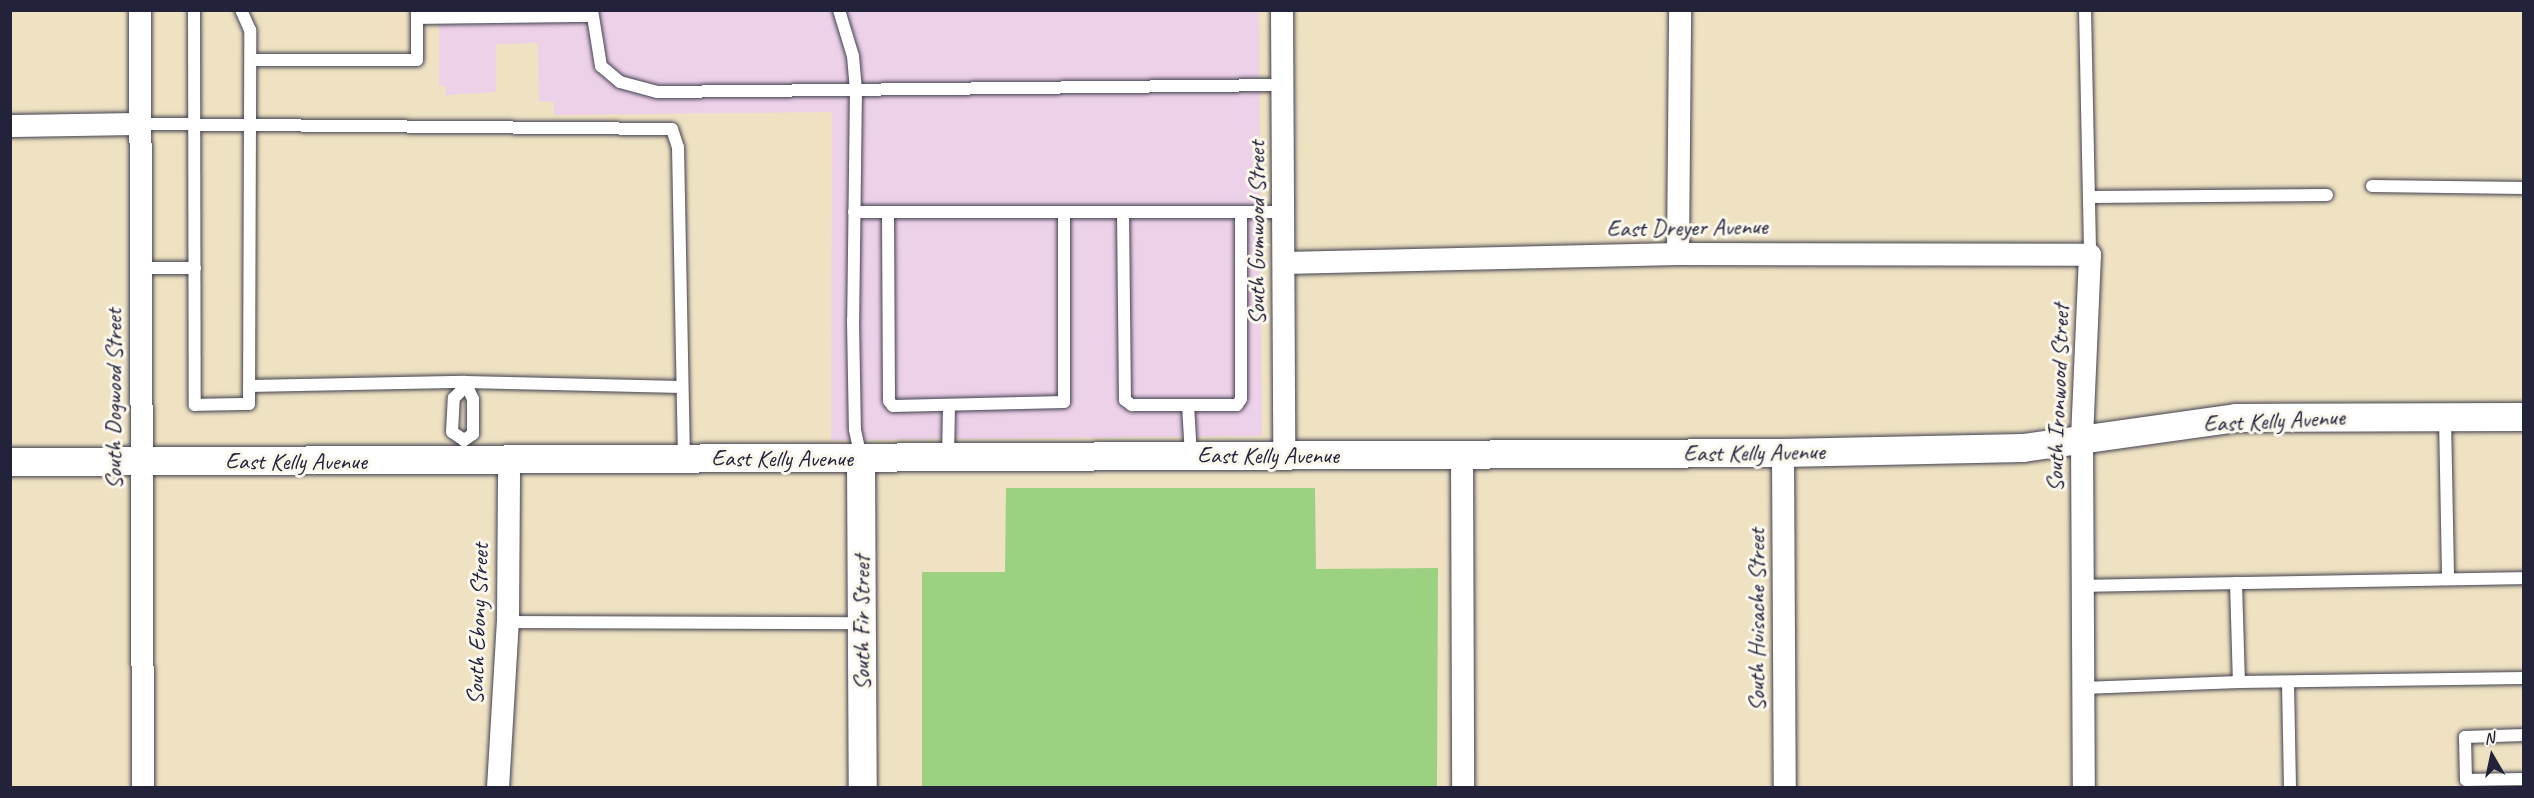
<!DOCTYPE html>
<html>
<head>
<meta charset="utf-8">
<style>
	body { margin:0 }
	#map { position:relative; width:2534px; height:798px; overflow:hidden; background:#eee2c2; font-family:Caveat,sans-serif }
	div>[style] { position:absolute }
	.built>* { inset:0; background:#edd1e9 }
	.green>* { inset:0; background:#9cd182 }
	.roads { filter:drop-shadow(0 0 2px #413f4f) drop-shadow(0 0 2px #413f4f) }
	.service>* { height:12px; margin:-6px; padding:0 6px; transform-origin:6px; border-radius:6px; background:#fff }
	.minor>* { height:22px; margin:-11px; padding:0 11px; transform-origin:11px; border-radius:11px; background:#fff }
	.tertiary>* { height:28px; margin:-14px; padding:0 14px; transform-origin:14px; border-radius:14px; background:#fff }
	span { translate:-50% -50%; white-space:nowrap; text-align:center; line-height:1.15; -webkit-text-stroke:6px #fbf7ec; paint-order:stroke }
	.street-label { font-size:24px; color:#22223b }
	.frame { position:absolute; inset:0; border:12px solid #22223b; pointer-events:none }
	.north { position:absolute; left:2462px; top:726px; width:60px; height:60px; -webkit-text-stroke:4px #fbf7ec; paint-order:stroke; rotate:351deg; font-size:16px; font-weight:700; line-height:24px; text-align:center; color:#22223b }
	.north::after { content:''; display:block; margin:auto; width:21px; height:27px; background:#22223b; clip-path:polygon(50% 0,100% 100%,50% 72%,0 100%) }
</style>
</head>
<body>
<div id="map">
	<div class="built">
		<i style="clip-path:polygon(439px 11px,1259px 11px,1262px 436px,831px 440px,832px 112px,554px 115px,554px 102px,539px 101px,538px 43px,496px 44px,496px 92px,446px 95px,446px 86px,439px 86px)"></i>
	</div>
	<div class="green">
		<i style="clip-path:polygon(1006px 488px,1315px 488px,1316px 569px,1438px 568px,1437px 787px,922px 787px,922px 572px,1005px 572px)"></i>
	</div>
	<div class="roads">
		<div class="service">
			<i style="left:194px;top:10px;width:395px;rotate:89.9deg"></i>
			<i style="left:195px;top:405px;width:54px;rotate:-1.1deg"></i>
			<i style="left:249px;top:404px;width:374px;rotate:-89.8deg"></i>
			<i style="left:250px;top:30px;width:22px;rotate:-114deg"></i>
			<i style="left:592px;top:10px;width:57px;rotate:80.9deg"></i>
			<i style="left:601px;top:66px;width:25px;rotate:40deg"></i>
			<i style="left:620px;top:82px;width:39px;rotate:15deg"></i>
			<i style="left:658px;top:92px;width:627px;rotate:-0.64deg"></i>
			<i style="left:839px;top:10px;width:48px;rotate:73.1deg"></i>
			<i style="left:853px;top:56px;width:32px;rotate:85deg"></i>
			<i style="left:856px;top:88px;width:232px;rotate:90.7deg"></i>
			<i style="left:853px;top:320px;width:110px;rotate:89deg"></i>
			<i style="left:855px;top:430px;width:30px;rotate:78deg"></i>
			<i style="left:2085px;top:10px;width:245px;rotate:88.8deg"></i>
			<i style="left:417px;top:18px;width:175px;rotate:-0.7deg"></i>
			<i style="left:251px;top:60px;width:166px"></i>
			<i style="left:417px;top:60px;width:50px;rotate:-90deg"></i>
			<i style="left:141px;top:124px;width:531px;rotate:0.54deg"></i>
			<i style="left:672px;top:129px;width:19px;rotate:72deg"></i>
			<i style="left:678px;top:147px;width:312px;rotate:88.9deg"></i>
			<i style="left:2372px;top:186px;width:152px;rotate:0.8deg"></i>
			<i style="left:2091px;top:197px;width:236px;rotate:-0.5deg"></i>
			<i style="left:854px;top:212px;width:430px"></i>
			<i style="left:888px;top:212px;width:189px;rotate:89.7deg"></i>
			<i style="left:889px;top:401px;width:6px;rotate:51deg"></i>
			<i style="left:893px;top:406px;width:171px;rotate:-1.3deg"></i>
			<i style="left:1064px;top:402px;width:190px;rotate:-90deg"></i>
			<i style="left:1123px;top:212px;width:188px;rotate:89.4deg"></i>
			<i style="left:1125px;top:400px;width:9px;rotate:36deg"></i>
			<i style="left:1132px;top:405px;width:105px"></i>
			<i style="left:1237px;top:405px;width:7px;rotate:-56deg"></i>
			<i style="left:1241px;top:399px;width:187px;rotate:-90deg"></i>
			<i style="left:141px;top:268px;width:54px"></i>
			<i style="left:465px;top:382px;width:217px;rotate:1.3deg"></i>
			<i style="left:249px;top:386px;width:216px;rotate:-1.1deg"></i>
			<i style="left:465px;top:382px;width:19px;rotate:65deg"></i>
			<i style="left:473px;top:399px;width:35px;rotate:90deg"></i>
			<i style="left:473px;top:434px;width:11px;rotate:146deg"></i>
			<i style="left:1188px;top:405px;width:51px;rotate:86.6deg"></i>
			<i style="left:2445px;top:418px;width:161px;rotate:88.9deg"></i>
			<i style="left:464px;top:440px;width:14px;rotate:-146deg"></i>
			<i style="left:452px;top:432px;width:34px;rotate:-87deg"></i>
			<i style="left:454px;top:398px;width:14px;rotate:-45deg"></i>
			<i style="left:948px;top:458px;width:53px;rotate:-88.9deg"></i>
			<i style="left:2524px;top:578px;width:288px;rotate:179deg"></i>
			<i style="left:2236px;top:583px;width:99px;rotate:88.3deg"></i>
			<i style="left:2239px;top:682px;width:285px;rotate:-0.8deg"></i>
			<i style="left:2083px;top:586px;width:153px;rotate:-1.1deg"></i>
			<i style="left:508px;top:622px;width:354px;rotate:0.2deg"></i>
			<i style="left:2288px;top:683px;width:105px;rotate:88.9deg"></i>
			<i style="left:2083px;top:688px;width:156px;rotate:-2.2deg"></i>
			<i style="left:2524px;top:735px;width:59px;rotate:178.1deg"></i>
			<i style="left:2465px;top:737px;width:43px;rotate:88.7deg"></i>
			<i style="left:2466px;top:780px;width:58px;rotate:-1deg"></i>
		</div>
		<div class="minor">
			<i style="left:140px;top:10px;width:778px;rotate:89.78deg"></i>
			<i style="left:1282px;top:10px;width:445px;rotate:89.7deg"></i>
			<i style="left:10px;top:126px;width:131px;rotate:-0.9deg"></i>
			<i style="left:1678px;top:254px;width:244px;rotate:-89.5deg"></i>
			<i style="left:1284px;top:263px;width:394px;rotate:-1.3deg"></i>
			<i style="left:1678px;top:254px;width:412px;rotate:0.1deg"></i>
			<i style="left:2090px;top:255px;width:186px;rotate:92.5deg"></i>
			<i style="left:2082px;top:441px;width:347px;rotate:89.7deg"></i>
			<i style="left:1783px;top:453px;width:335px;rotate:89.7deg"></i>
			<i style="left:1462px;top:455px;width:333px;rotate:89.8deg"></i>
			<i style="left:498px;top:788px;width:166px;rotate:-86.6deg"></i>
			<i style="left:508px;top:622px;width:160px;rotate:-89.6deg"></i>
		</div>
		<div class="tertiary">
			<i style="left:861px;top:459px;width:329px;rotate:89.7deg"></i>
			<i style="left:10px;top:462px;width:1773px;rotate:-0.29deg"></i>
			<i style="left:1783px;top:453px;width:240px;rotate:-1.2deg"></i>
			<i style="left:2023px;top:448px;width:215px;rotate:-8deg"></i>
			<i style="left:2236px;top:418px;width:288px;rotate:-0.2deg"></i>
		</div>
	</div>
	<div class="street-label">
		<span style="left:1687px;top:228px;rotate:-1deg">East Dreyer Avenue</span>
		<span style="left:1257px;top:233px;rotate:-90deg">South Gumwood Street</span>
		<span style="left:2058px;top:398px;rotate:-88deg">South Ironwood Street</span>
		<span style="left:114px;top:399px;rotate:-90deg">South Dogwood Street</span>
		<span style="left:2274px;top:421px;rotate:-3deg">East Kelly Avenue</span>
		<span style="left:1754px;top:453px;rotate:-1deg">East Kelly Avenue</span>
		<span style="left:1268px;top:456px">East Kelly Avenue</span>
		<span style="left:782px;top:459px">East Kelly Avenue</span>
		<span style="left:296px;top:462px">East Kelly Avenue</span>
		<span style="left:1757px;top:620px;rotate:-90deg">South Huisache Street</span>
		<span style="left:862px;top:623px;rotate:-90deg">South Fir Street</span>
		<span style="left:478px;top:624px;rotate:-88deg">South Ebony Street</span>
	</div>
	<div class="frame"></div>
	<div class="north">N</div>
</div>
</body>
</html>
